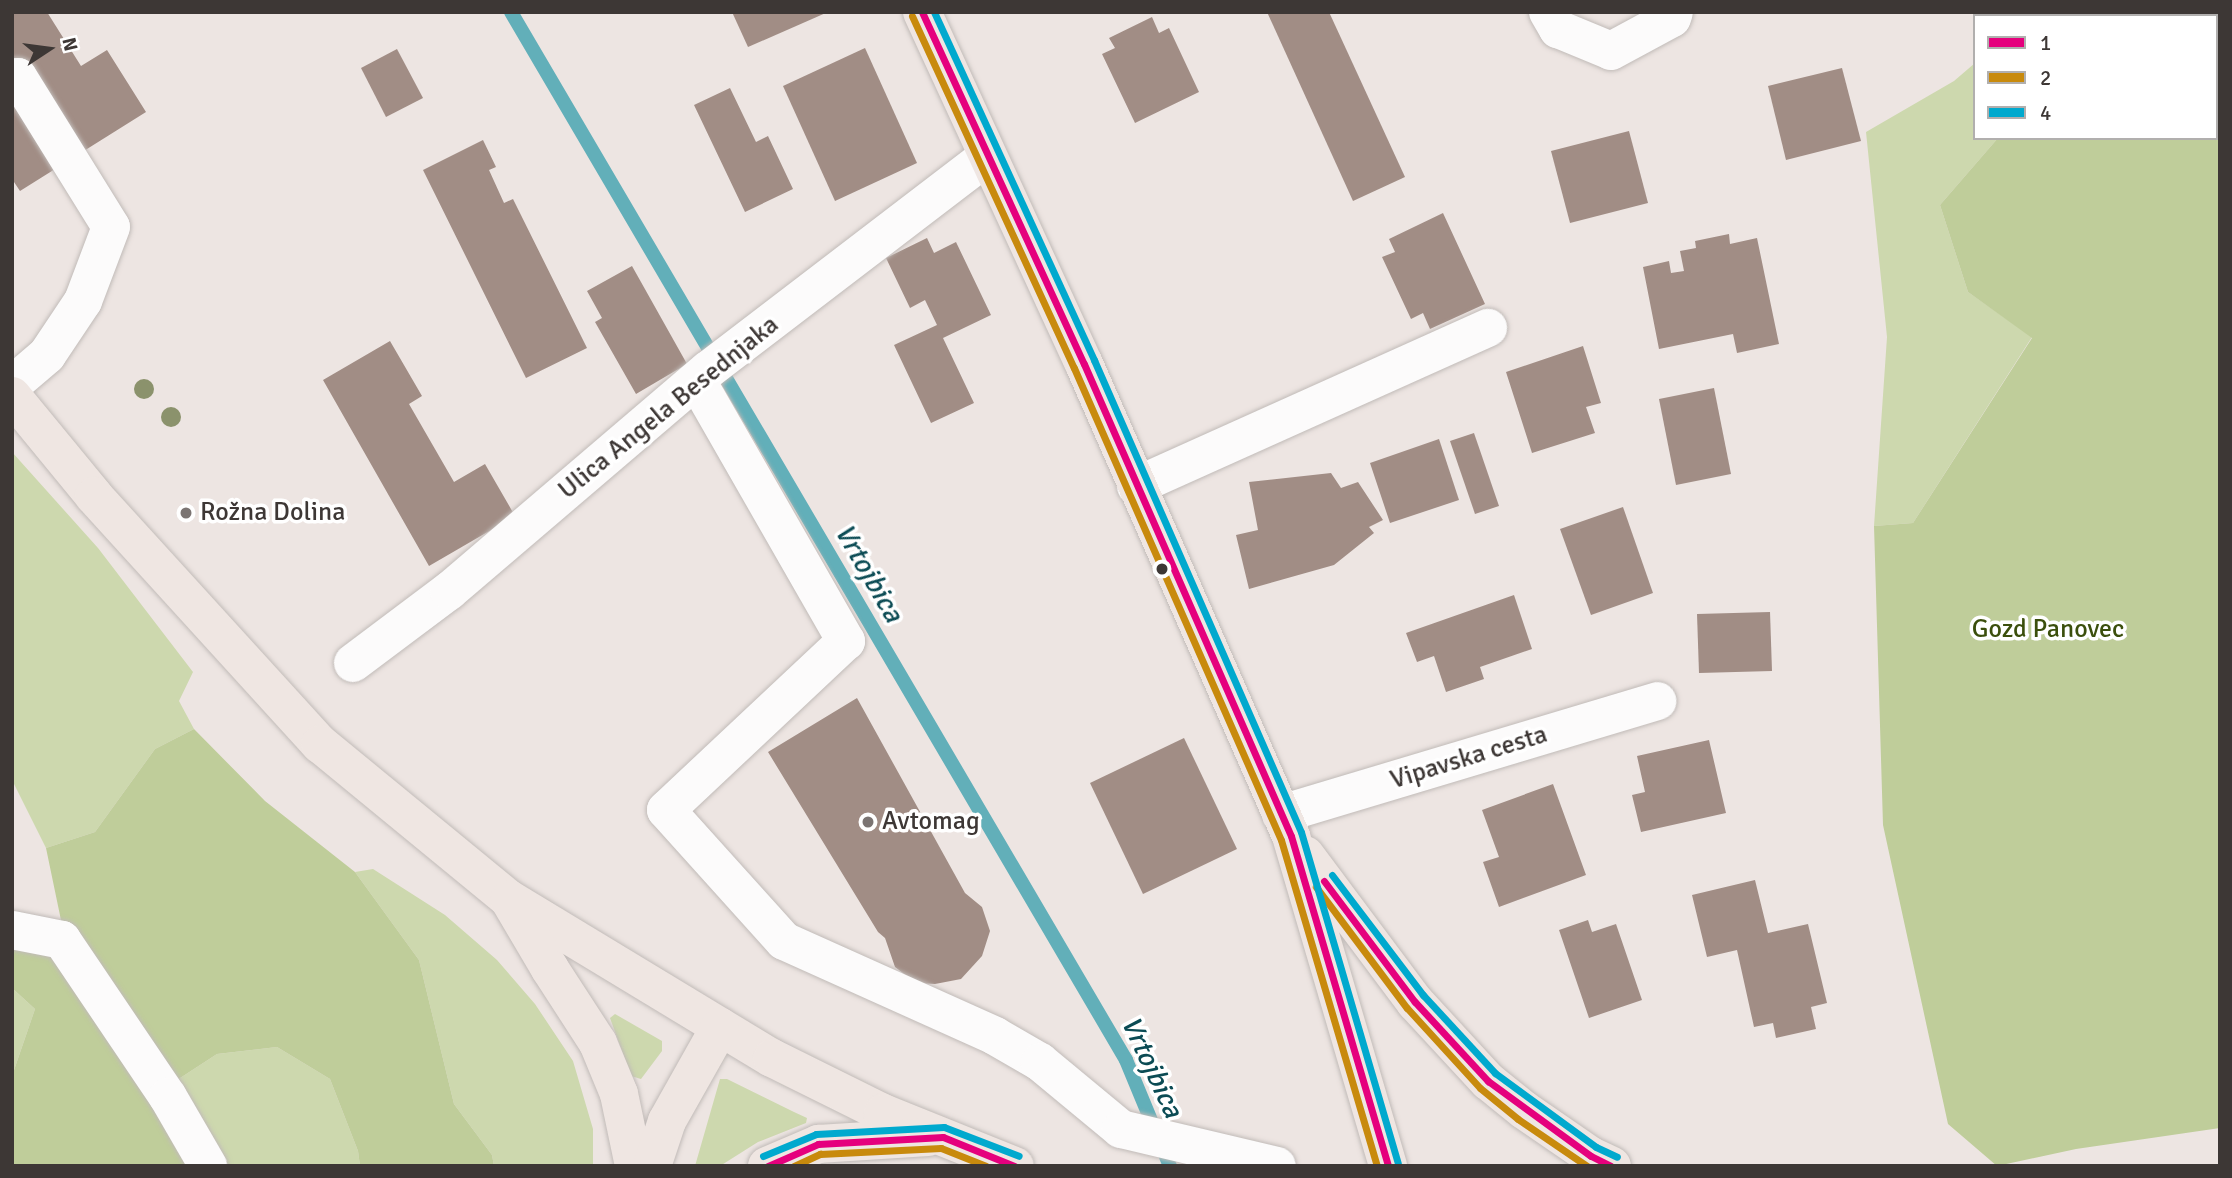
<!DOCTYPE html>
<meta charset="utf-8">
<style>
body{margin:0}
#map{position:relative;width:2232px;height:1178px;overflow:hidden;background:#ede5e2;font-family:Signika,sans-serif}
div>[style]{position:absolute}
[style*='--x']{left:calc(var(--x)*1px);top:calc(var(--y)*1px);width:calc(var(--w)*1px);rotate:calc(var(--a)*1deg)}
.green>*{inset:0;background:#cdd8ae}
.forest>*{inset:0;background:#bfcd9a}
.stream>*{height:14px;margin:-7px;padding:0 7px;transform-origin:7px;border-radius:7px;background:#62afb9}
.building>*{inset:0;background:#a18d85}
.roads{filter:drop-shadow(0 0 2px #c1bbb8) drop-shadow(0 0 2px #c1bbb8)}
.minor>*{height:38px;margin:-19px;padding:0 19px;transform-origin:19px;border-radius:19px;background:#fcfbfb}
.major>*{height:38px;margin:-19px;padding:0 19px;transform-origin:19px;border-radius:19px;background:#efe6e2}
.bus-1>*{height:7px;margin:-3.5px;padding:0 3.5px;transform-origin:3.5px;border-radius:3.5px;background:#e5007d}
.bus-2>*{height:7px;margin:-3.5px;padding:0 3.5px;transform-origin:3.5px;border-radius:3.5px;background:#c88a0d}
.bus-3>*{height:7px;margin:-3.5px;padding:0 3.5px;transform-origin:3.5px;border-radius:3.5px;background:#00a9ce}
.trees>*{width:20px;height:20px;margin:-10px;border-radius:50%;background:#8b926c}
.dots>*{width:19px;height:19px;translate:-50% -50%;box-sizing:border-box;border:4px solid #fff;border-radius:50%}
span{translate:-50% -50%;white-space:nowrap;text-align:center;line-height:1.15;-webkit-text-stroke:7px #fff;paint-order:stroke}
.street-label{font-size:26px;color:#3d3735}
.poi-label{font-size:26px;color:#3d3735}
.left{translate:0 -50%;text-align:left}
.park-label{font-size:26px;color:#3b4f0c}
.water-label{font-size:28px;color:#0b4b54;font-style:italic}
.frame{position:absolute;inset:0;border:14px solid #3d3735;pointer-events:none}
.legend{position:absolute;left:1973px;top:14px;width:245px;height:126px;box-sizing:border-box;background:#fff;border:2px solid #b1afae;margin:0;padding:9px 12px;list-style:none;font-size:21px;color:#3d3735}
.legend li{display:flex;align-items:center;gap:14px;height:35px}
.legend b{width:35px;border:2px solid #b1afae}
.north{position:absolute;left:14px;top:14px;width:70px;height:70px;-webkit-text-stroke:5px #fff;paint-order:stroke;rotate:77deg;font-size:19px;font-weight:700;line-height:28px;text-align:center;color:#3d3735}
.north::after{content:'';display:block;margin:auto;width:24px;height:32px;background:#3d3735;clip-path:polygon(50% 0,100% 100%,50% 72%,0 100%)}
</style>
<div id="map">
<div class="green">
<i style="clip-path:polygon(1975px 63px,1975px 138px,1998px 138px,1940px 205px,1968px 292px,2032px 337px,1913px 523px,1874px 526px,1887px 337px,1866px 132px,1954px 81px)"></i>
<i style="clip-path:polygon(12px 452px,98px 548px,193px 672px,179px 701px,194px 729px,155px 749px,95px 832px,46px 848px,12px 780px)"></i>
<i style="clip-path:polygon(373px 869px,445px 915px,497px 960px,535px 1004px,573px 1061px,593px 1129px,593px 1166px,494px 1166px,492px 1155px,454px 1104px,419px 960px,355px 872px)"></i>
<i style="clip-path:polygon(12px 988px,35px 1009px,12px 1076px)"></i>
<i style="clip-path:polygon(615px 1014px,662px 1041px,662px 1051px,641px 1079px,631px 1076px,610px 1018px)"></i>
<i style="clip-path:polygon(277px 1047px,330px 1079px,358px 1151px,360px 1166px,228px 1166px,174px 1082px,217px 1054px)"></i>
<i style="clip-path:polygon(720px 1079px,727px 1079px,794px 1112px,807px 1118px,806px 1123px,758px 1142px,720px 1166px,695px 1166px)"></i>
</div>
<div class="forest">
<i style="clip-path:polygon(2034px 12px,2220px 12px,2220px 1128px,2076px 1149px,1997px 1166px,1948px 1124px,1883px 825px,1874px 526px,1913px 523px,2032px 338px,1968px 292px,1940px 205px,1998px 138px,2216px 138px,2216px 16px,2030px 16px)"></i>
<i style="clip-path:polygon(194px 729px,265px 801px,355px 872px,419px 960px,454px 1104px,492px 1155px,494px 1166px,360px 1166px,358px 1151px,330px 1079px,277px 1047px,217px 1054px,174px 1082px,62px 925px,46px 848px,95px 832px,155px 749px)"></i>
<i style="clip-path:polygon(12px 943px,54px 956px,195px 1166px,12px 1166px,12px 1076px,35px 1009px,12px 988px)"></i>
</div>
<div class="stream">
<i style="--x:511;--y:12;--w:1215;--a:59.59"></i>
<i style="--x:1126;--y:1060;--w:115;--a:67.5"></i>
</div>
<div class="building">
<i style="clip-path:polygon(12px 12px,47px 12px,81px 66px,107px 50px,146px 112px,20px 191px,12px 179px)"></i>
<i style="clip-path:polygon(732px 12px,828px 12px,748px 47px)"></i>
<i style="clip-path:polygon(1267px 12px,1329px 12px,1405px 177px,1353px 201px)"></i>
<i style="clip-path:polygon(1152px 17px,1159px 33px,1169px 28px,1199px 92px,1135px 123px,1102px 54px,1115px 48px,1109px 38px)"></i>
<i style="clip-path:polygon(865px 48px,917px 163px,835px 201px,783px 86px)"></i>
<i style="clip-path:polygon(397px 49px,423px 98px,386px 117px,361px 68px)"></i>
<i style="clip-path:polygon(1842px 68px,1861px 141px,1786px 160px,1768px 86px)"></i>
<i style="clip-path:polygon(730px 88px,756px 142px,768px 136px,793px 189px,745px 212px,694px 105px)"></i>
<i style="clip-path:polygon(1629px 131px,1648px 203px,1570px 223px,1551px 151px)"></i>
<i style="clip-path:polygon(483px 140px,496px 167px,489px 170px,504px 203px,513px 199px,587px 348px,526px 378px,423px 170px)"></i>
<i style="clip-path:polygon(1443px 213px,1485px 304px,1430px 329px,1423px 313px,1411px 319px,1382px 257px,1395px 252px,1389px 239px)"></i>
<i style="clip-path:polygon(1729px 234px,1730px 244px,1757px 238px,1779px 344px,1737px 353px,1733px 334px,1659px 349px,1643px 267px,1669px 261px,1671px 273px,1684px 271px,1680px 251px,1696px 248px,1695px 241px)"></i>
<i style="clip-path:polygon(927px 238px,934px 253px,956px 242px,991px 315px,943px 338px,974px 403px,931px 423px,894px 345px,937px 325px,925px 300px,910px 308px,886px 258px)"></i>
<i style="clip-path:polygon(632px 266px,687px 364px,636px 394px,595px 322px,602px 318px,587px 291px)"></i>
<i style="clip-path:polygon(390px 341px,422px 396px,409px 404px,454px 482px,485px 464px,515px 516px,429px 566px,323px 380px)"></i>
<i style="clip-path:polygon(1583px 346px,1601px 403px,1586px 407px,1595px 433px,1532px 453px,1506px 372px)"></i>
<i style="clip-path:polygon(1714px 388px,1731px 474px,1676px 485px,1659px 399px)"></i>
<i style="clip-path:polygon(1474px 433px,1499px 506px,1475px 514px,1450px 441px)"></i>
<i style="clip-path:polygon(1439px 439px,1459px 500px,1390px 523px,1370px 463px)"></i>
<i style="clip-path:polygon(1331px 473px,1341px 488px,1358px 482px,1383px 520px,1369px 527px,1374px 533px,1334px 565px,1249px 589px,1236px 535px,1258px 530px,1249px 482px)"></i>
<i style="clip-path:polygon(1623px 507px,1653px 593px,1591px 615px,1560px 529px)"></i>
<i style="clip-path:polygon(1514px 595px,1532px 649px,1480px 667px,1484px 679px,1446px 692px,1434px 656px,1417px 662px,1406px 633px)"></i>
<i style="clip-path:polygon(1770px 612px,1772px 671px,1699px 673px,1697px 614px)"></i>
<i style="clip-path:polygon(857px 698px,965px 893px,982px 907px,990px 931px,982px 956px,961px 979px,935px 984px,916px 983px,895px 967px,885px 938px,878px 932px,768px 752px)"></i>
<i style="clip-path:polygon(1184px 738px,1237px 849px,1143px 894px,1090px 783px)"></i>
<i style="clip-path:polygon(1709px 740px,1726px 813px,1641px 832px,1632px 795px,1645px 792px,1637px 756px)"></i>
<i style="clip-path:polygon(1553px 784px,1586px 875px,1499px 907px,1483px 862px,1499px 857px,1482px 810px)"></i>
<i style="clip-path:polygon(1755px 880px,1768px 933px,1808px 924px,1827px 1003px,1811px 1007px,1816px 1029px,1776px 1038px,1773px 1023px,1754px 1027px,1737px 950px,1707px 957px,1692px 895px)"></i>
<i style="clip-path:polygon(1588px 920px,1592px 932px,1616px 924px,1642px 1000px,1589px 1018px,1559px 930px)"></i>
</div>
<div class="roads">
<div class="minor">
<i style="--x:1548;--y:12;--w:20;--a:60"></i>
<i style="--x:1558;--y:29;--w:57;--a:22.5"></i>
<i style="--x:1611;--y:51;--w:69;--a:-28.4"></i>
<i style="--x:1672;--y:18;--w:6;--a:-72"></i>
<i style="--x:12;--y:78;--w:6;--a:-9"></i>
<i style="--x:18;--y:77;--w:176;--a:58.2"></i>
<i style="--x:111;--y:227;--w:79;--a:110.7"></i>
<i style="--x:83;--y:301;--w:65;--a:123.7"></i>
<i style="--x:47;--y:355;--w:46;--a:139.4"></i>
<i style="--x:697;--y:381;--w:300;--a:60.2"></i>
<i style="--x:846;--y:641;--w:247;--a:136.8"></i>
<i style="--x:666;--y:810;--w:176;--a:48"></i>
<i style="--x:784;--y:941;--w:231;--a:24.2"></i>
<i style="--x:995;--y:1036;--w:52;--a:30"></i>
<i style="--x:1040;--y:1062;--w:105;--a:39.6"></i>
<i style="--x:1121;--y:1129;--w:160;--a:13.3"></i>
<i style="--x:1136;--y:486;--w:386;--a:-24.2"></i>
<i style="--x:353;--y:663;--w:120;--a:-36.9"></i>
<i style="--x:449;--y:591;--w:340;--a:-40.5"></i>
<i style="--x:708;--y:370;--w:352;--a:-37.4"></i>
<i style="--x:1281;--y:814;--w:393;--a:-16.7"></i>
<i style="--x:12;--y:930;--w:51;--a:11.3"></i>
<i style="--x:62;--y:940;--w:189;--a:56"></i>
<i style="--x:168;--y:1097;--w:80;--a:59.9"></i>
</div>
<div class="major">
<i style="--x:922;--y:12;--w:387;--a:65.3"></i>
<i style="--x:1084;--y:364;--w:515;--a:66.32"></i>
<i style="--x:1291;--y:836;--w:344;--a:73.6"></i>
<i style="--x:12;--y:396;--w:129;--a:50.6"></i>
<i style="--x:94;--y:496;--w:336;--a:47.7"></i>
<i style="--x:320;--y:744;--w:244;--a:39.4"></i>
<i style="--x:509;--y:899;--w:307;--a:31.2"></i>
<i style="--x:772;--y:1058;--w:124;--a:26.4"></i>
<i style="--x:883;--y:1113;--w:142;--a:21.9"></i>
<i style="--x:1305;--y:855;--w:184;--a:53.2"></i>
<i style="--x:1415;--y:1002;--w:108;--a:47.3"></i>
<i style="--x:1488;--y:1081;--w:46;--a:38.9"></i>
<i style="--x:1524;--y:1110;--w:81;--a:34.5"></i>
<i style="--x:1591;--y:1156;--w:23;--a:25"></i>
<i style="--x:510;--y:901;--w:79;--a:59.5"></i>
<i style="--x:550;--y:969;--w:88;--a:57"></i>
<i style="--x:598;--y:1043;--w:55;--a:67.6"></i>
<i style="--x:619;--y:1094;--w:74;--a:78.2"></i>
<i style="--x:652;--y:1166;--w:47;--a:-71.6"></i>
<i style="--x:667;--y:1121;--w:108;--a:-60.6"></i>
<i style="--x:767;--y:1166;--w:56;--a:-23.3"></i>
<i style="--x:818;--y:1144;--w:110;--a:-3.6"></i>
</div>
</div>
<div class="bus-1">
<i style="--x:922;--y:12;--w:387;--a:65.3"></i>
<i style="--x:1084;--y:364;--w:515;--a:66.32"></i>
<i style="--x:1291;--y:836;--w:344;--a:73.6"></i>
<i style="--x:1324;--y:881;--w:151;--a:53.1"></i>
<i style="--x:1415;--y:1002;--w:108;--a:47.3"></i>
<i style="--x:1488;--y:1081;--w:127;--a:36.1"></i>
<i style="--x:1591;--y:1156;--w:22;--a:27"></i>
<i style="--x:768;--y:1166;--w:55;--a:-23.7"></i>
<i style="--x:818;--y:1144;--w:125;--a:-3.2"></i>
<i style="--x:943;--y:1137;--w:77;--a:22.2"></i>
</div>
<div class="bus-2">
<i style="--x:912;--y:16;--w:387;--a:65.3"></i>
<i style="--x:1074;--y:368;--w:515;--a:66.32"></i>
<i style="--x:1281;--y:840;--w:340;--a:73.6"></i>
<i style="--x:1316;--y:887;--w:151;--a:53.1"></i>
<i style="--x:1407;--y:1008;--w:108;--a:47.6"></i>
<i style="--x:1480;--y:1088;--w:49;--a:39.2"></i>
<i style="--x:1518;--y:1119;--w:83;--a:34.3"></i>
<i style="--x:794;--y:1166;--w:29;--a:-25"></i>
<i style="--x:820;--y:1154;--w:121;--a:-2.8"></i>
<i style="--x:941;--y:1148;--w:48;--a:21.8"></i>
</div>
<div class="bus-3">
<i style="--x:934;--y:12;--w:383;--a:65.3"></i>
<i style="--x:1094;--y:360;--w:515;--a:66.32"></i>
<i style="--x:1301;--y:832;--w:345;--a:73.7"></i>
<i style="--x:1332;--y:875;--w:151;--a:52.8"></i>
<i style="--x:1423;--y:995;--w:106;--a:47.3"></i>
<i style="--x:1495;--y:1073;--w:125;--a:36.2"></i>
<i style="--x:1596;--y:1147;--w:23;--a:25"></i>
<i style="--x:763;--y:1156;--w:57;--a:-22.5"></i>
<i style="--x:816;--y:1134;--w:128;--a:-3.1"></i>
<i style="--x:944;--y:1127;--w:80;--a:21.1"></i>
</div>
<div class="trees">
<i style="left:144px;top:389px"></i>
<i style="left:171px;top:417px"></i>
</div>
<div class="dots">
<i style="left:186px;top:513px;background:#7b7472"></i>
<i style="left:1162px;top:569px;background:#3d3735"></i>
<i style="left:868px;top:822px;background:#7b7472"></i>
</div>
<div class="street-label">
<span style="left:669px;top:408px;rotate:-39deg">Ulica Angela Besednjaka</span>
<span style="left:1469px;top:758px;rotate:-17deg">Vipavska cesta</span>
</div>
<div class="poi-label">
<span class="left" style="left:200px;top:513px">Rožna Dolina</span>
<span class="left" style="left:882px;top:822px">Avtomag</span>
</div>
<div class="park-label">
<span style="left:2048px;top:630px">Gozd Panovec</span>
</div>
<div class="water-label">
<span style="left:869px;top:573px;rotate:60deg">Vrtojbica</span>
<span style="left:1152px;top:1067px;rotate:65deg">Vrtojbica</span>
</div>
<div class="frame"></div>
<ul class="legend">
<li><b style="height:9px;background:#e5007d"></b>1</li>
<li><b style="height:9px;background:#c88a0d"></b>2</li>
<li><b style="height:9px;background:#00a9ce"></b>4</li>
</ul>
<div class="north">N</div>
</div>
